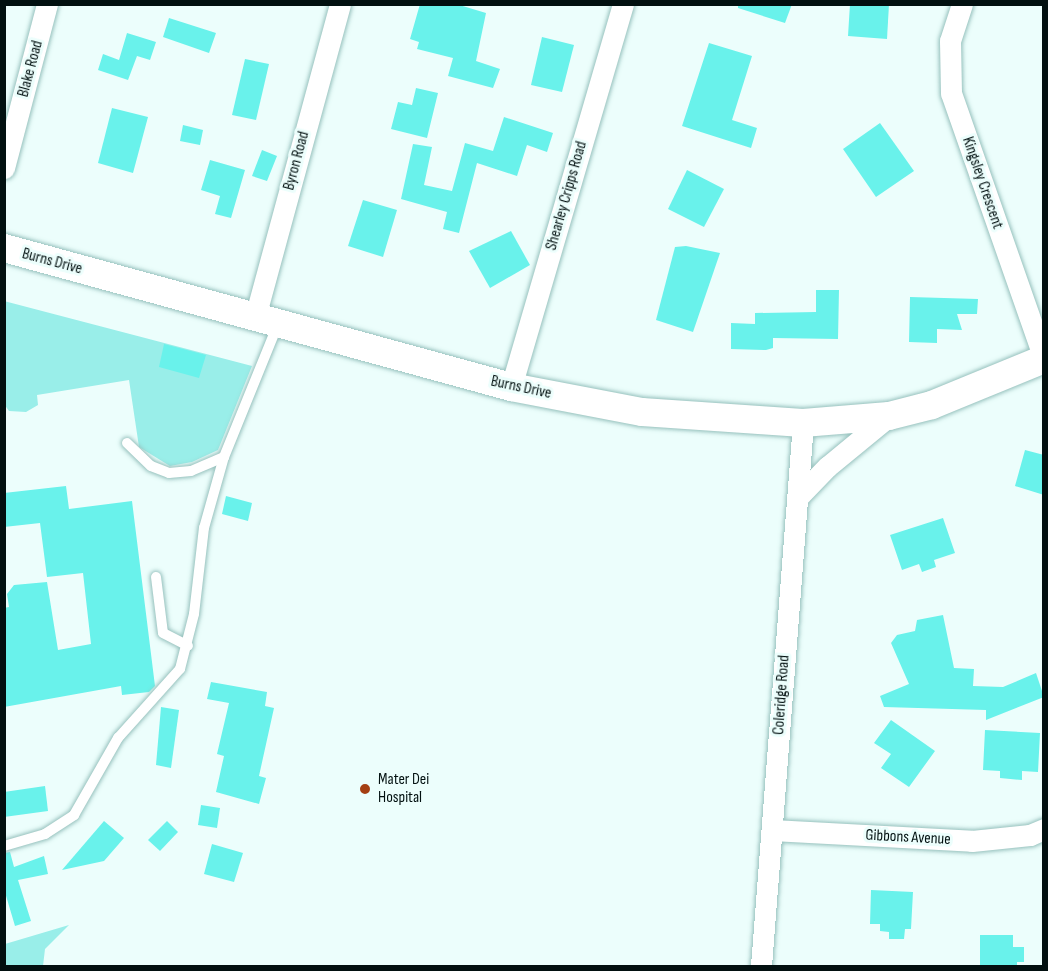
<!DOCTYPE html>
<style>
body{margin:0}
#map{position:relative;width:1048px;height:971px;overflow:hidden;background:#ecfefc;font-family:"Sofia Sans Condensed",sans-serif}
div>[style]{position:absolute}
[style*='--x']{left:calc(var(--x)*1px);top:calc(var(--y)*1px);width:calc(var(--w)*1px);rotate:calc(var(--a)*1deg)}
.green>*{inset:0;background:#99eee9}
.building>*{inset:0;background:#69f2eb}
.roads{filter:drop-shadow(0 0 2px #96c1bd) drop-shadow(0 0 2px #96c1bd)}
.service>*{height:10px;margin:-5px;padding:0 5px;transform-origin:5px;border-radius:5px;background:#fff}
.minor>*{height:21px;margin:-10.5px;padding:0 10.5px;transform-origin:10.5px;border-radius:10.5px;background:#fff}
.secondary>*{height:28px;margin:-14px;padding:0 14px;transform-origin:14px;border-radius:14px;background:#fff}
.dots>*{width:16px;height:16px;translate:-50% -50%;box-sizing:border-box;border:3px solid #ecfefc;border-radius:50%}
span{translate:-50% -50%;white-space:nowrap;text-align:center;line-height:1.15;-webkit-text-stroke:6px #ecfefc;paint-order:stroke}
.street-label{font-size:16px;color:#021010}
.poi-label{font-size:16px;color:#021010}
.left{translate:0 -50%;text-align:left}
.frame{position:absolute;inset:0;border:6px solid #021010;pointer-events:none}
</style>
<div id="map">
<div class="green">
<i style="clip-path:polygon(4px 301px,252px 366px,218px 450px,192px 462px,170px 466px,139px 447px,129px 380px,37px 395px,38px 405px,26px 412px,9px 411px,4px 404px)"></i>
<i style="clip-path:polygon(69px 925px,45px 949px,43px 966px,5px 965px,5px 944px)"></i>
</div>
<div class="building">
<i style="clip-path:polygon(420px 4px,456px 4px,486px 13px,476px 61px,500px 69px,493px 88px,448px 76px,453px 58px,417px 49px,419px 42px,410px 39px)"></i>
<i style="clip-path:polygon(738px 4px,792px 4px,785px 23px,738px 8px)"></i>
<i style="clip-path:polygon(850px 4px,889px 4px,887px 39px,848px 36px)"></i>
<i style="clip-path:polygon(169px 18px,216px 33px,209px 53px,163px 37px)"></i>
<i style="clip-path:polygon(127px 33px,156px 42px,150px 60px,137px 56px,128px 80px,98px 70px,103px 54px,119px 60px)"></i>
<i style="clip-path:polygon(542px 37px,574px 45px,562px 92px,531px 85px)"></i>
<i style="clip-path:polygon(709px 43px,752px 56px,732px 120px,757px 128px,751px 148px,682px 126px)"></i>
<i style="clip-path:polygon(245px 59px,269px 64px,256px 120px,232px 115px)"></i>
<i style="clip-path:polygon(416px 88px,438px 93px,427px 138px,391px 129px,398px 102px,412px 105px)"></i>
<i style="clip-path:polygon(112px 108px,148px 117px,133px 173px,98px 163px)"></i>
<i style="clip-path:polygon(504px 117px,553px 133px,547px 152px,527px 145px,517px 176px,477px 163px,459px 233px,443px 229px,447px 212px,401px 199px,413px 144px,432px 147px,424px 185px,452px 191px,465px 143px,493px 151px)"></i>
<i style="clip-path:polygon(880px 123px,914px 171px,876px 197px,843px 149px)"></i>
<i style="clip-path:polygon(183px 125px,203px 130px,200px 145px,180px 141px)"></i>
<i style="clip-path:polygon(262px 150px,277px 156px,267px 181px,252px 176px)"></i>
<i style="clip-path:polygon(210px 160px,245px 170px,231px 218px,215px 214px,220px 196px,201px 190px)"></i>
<i style="clip-path:polygon(687px 170px,724px 189px,704px 227px,668px 209px)"></i>
<i style="clip-path:polygon(363px 200px,397px 210px,383px 257px,348px 246px)"></i>
<i style="clip-path:polygon(511px 231px,530px 265px,490px 288px,469px 251px)"></i>
<i style="clip-path:polygon(686px 246px,720px 253px,693px 332px,656px 320px,675px 247px)"></i>
<i style="clip-path:polygon(816px 290px,839px 290px,838px 339px,773px 338px,773px 348px,766px 350px,731px 349px,731px 323px,755px 324px,755px 313px,816px 312px)"></i>
<i style="clip-path:polygon(910px 297px,978px 299px,977px 314px,957px 314px,962px 330px,937px 329px,937px 343px,909px 342px)"></i>
<i style="clip-path:polygon(164px 344px,206px 355px,199px 378px,159px 367px)"></i>
<i style="clip-path:polygon(1025px 450px,1044px 455px,1044px 495px,1015px 486px)"></i>
<i style="clip-path:polygon(66px 486px,69px 509px,132px 501px,155px 686px,149px 692px,122px 695px,121px 686px,4px 707px,4px 608px,9px 607px,7px 594px,14px 585px,47px 582px,58px 650px,91px 644px,83px 573px,47px 577px,40px 523px,4px 527px,4px 493px)"></i>
<i style="clip-path:polygon(226px 496px,252px 503px,248px 521px,222px 514px)"></i>
<i style="clip-path:polygon(943px 518px,955px 553px,934px 560px,936px 567px,922px 572px,919px 564px,902px 570px,890px 535px)"></i>
<i style="clip-path:polygon(943px 615px,954px 668px,974px 669px,973px 686px,1003px 687px,1036px 673px,1044px 697px,986px 720px,986px 710px,884px 707px,880px 696px,909px 684px,891px 643px,897px 635px,915px 631px,917px 620px)"></i>
<i style="clip-path:polygon(211px 682px,267px 692px,265px 706px,274px 708px,259px 776px,266px 778px,259px 804px,216px 792px,224px 756px,217px 754px,229px 703px,207px 699px)"></i>
<i style="clip-path:polygon(161px 707px,179px 710px,171px 768px,156px 765px)"></i>
<i style="clip-path:polygon(891px 720px,935px 751px,909px 787px,881px 768px,891px 754px,874px 743px)"></i>
<i style="clip-path:polygon(985px 730px,1040px 733px,1038px 772px,1022px 771px,1022px 780px,1000px 778px,1000px 771px,983px 770px)"></i>
<i style="clip-path:polygon(45px 786px,48px 811px,4px 817px,4px 792px)"></i>
<i style="clip-path:polygon(201px 805px,220px 808px,217px 828px,198px 825px)"></i>
<i style="clip-path:polygon(104px 821px,124px 838px,104px 861px,62px 870px)"></i>
<i style="clip-path:polygon(167px 821px,178px 832px,160px 851px,148px 840px)"></i>
<i style="clip-path:polygon(212px 844px,243px 853px,234px 882px,204px 874px)"></i>
<i style="clip-path:polygon(10px 852px,14px 867px,44px 856px,48px 874px,18px 880px,31px 921px,15px 926px,4px 889px,4px 853px)"></i>
<i style="clip-path:polygon(871px 890px,913px 892px,911px 929px,905px 929px,904px 939px,889px 939px,889px 932px,880px 931px,880px 924px,870px 924px)"></i>
<i style="clip-path:polygon(980px 935px,1013px 935px,1013px 947px,1024px 947px,1024px 962px,1017px 962px,1017px 966px,980px 966px)"></i>
</div>
<div class="roads">
<div class="service">
<i style="--x:127;--y:443;--w:33;--a:44"></i>
<i style="--x:151;--y:466;--w:19;--a:21"></i>
<i style="--x:169;--y:473;--w:22;--a:-5"></i>
<i style="--x:191;--y:471;--w:36;--a:-23"></i>
<i style="--x:156;--y:577;--w:56;--a:82.9"></i>
<i style="--x:163;--y:633;--w:28;--a:27"></i>
<i style="--x:4;--y:846;--w:43;--a:-16.3"></i>
<i style="--x:45;--y:834;--w:35;--a:-33"></i>
<i style="--x:74;--y:815;--w:89;--a:-60.3"></i>
<i style="--x:118;--y:738;--w:93;--a:-48.1"></i>
<i style="--x:180;--y:669;--w:57;--a:-75.7"></i>
<i style="--x:194;--y:614;--w:87;--a:-83.4"></i>
<i style="--x:204;--y:528;--w:74;--a:-74.3"></i>
<i style="--x:224;--y:457;--w:144;--a:-67.9"></i>
</div>
<div class="minor">
<i style="--x:962;--y:4;--w:39;--a:108"></i>
<i style="--x:950;--y:41;--w:52;--a:88.9"></i>
<i style="--x:951;--y:93;--w:281;--a:70.7"></i>
<i style="--x:4;--y:168;--w:170;--a:-75.3"></i>
<i style="--x:255;--y:317;--w:324;--a:-74.8"></i>
<i style="--x:511;--y:387;--w:399;--a:-73.7"></i>
<i style="--x:798;--y:497;--w:42;--a:-46"></i>
<i style="--x:827;--y:467;--w:80;--a:-39.4"></i>
<i style="--x:772;--y:830;--w:200;--a:3.1"></i>
<i style="--x:972;--y:841;--w:58;--a:-5.9"></i>
<i style="--x:1030;--y:835;--w:15;--a:-23"></i>
<i style="--x:761;--y:966;--w:545;--a:-85.58"></i>
</div>
<div class="secondary">
<i style="--x:4;--y:248;--w:526;--a:15.33"></i>
<i style="--x:511;--y:387;--w:133;--a:10.8"></i>
<i style="--x:642;--y:412;--w:161;--a:3.9"></i>
<i style="--x:803;--y:423;--w:86;--a:-4.7"></i>
<i style="--x:889;--y:416;--w:44;--a:-14.3"></i>
<i style="--x:932;--y:405;--w:121;--a:-22.3"></i>
</div>
</div>
<div class="dots">
<i style="left:365px;top:789px;background:#a43f13"></i>
</div>
<div class="street-label">
<span style="left:31px;top:69px;rotate:-75deg">Blake Road</span>
<span style="left:297px;top:161px;rotate:-75deg">Byron Road</span>
<span style="left:982px;top:183px;rotate:71deg">Kingsley Crescent</span>
<span style="left:567px;top:196px;rotate:-74deg">Shearley Cripps Road</span>
<span style="left:52px;top:262px;rotate:15deg">Burns Drive</span>
<span style="left:521px;top:388px;rotate:12deg">Burns Drive</span>
<span style="left:782px;top:695px;rotate:-86deg">Coleridge Road</span>
<span style="left:908px;top:838px;rotate:3deg">Gibbons Avenue</span>
</div>
<div class="poi-label">
<span class="left" style="left:378px;top:789px">Mater Dei<br>Hospital</span>
</div>
<div class="frame"></div>
</div>
